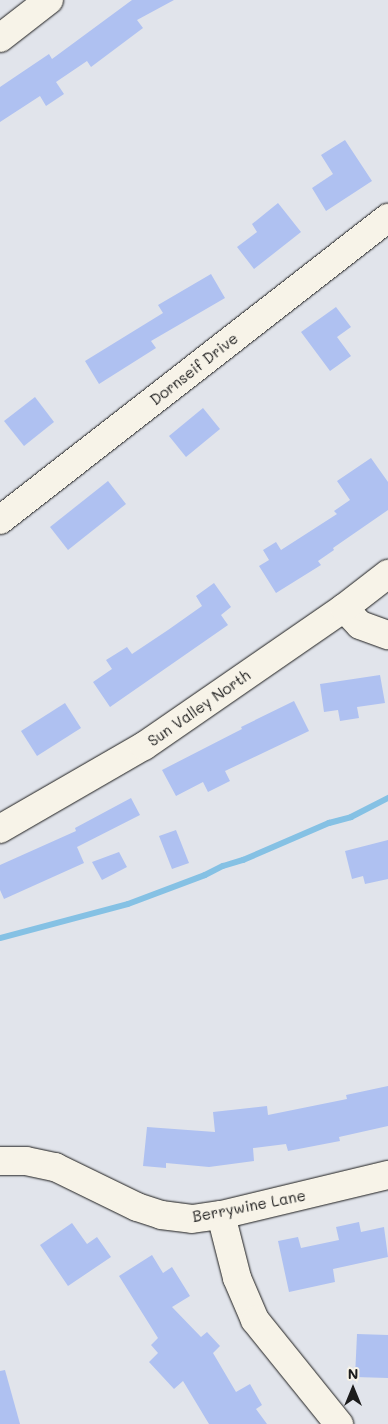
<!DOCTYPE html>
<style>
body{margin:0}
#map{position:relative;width:388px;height:1424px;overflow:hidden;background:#e1e4eb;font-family:Mali,sans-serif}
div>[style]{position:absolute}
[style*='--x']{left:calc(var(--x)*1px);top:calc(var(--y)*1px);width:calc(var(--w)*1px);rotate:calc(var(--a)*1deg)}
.stream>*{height:6px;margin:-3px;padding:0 3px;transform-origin:3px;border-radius:3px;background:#85c1e4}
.building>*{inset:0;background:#afc1f1}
.roads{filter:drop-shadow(0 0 1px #1c1c1c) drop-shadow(0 0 1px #1c1c1c)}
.minor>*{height:28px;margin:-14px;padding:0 14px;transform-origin:14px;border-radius:14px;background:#f7f3e8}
span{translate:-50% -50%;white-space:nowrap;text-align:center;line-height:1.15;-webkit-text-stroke:5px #f7f3e8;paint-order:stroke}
.street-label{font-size:15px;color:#1c1c1c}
.north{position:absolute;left:328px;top:1364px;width:50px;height:50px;-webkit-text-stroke:4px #f7f3e8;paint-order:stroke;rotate:0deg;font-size:14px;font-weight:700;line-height:20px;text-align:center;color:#1c1c1c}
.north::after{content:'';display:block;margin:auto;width:18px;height:22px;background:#1c1c1c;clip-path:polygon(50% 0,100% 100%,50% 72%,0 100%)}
</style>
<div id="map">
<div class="stream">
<i style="--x:0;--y:938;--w:132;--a:-14.9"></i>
<i style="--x:128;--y:904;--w:82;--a:-20.6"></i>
<i style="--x:205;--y:875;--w:20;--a:-27"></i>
<i style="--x:223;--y:866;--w:21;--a:-17"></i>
<i style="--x:243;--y:860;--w:94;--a:-23.3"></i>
<i style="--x:329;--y:823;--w:23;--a:-15"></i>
<i style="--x:351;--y:817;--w:42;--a:-27.2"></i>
</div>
<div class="building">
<i style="clip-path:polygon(132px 0,174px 0,137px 20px,143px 28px,91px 67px,87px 61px,56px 82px,64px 94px,46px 106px,40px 96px,0 122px,0 87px,49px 54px,52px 59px)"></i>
<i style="clip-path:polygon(345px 140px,372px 181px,326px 211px,312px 188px,333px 174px,321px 155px)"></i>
<i style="clip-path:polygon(278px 203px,301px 232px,254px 269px,237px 247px,257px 232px,252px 224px)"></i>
<i style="clip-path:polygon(211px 274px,225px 298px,151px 341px,156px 348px,99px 384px,85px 361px,163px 313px,158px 305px)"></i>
<i style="clip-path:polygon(336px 307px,351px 327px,337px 337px,351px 356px,330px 371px,301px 332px)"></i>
<i style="clip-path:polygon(35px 397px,54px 422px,24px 446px,4px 421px)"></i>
<i style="clip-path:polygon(203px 408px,220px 429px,186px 457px,169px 436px)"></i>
<i style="clip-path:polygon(371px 458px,388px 482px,388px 510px,333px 548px,334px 550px,318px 561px,321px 565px,276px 593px,259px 566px,269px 560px,263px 550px,276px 542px,281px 550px,337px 514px,334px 511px,350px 500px,337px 481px)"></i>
<i style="clip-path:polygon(108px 481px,126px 504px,68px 550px,50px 527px)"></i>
<i style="clip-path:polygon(214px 583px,231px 607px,221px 615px,228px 625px,110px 707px,93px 682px,112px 669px,106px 660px,127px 647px,132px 654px,168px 630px,202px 606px,196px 596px)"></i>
<i style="clip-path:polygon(380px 675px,385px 703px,357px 707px,359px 718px,340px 721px,338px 710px,324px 712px,320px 684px)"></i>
<i style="clip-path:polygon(294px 701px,309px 731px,225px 771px,230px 781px,208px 792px,203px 782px,176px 796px,162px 770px,242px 729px,241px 727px)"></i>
<i style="clip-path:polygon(65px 703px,81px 728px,37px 756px,21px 731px)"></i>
<i style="clip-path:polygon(131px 798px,140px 815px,77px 847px,84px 863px,4px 899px,0 890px,0 865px,76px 831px,75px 828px)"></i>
<i style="clip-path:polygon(176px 830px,189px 863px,172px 869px,159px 836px)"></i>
<i style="clip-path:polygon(388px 840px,388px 879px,365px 884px,363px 876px,352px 879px,345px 851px)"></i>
<i style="clip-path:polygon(119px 852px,127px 867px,102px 880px,92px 862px)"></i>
<i style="clip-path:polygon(388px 1086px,388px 1126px,339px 1137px,340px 1141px,288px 1151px,286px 1144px,253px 1148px,254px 1161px,209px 1167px,166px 1163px,166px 1168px,143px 1166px,147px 1127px,215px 1132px,213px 1112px,267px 1106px,268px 1115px,347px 1099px,346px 1095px)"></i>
<i style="clip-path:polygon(359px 1222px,361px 1232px,384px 1227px,388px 1257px,333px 1269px,335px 1282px,289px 1292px,278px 1241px,298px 1237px,301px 1248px,339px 1240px,336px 1227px)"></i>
<i style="clip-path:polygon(72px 1223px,87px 1244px,97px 1237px,111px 1257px,68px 1286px,40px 1245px)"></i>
<i style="clip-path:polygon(152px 1255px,163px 1273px,172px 1267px,190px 1296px,172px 1307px,201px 1337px,207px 1332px,220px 1346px,213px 1353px,236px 1392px,250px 1384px,262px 1405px,256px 1409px,267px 1424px,209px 1424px,183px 1381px,174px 1389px,149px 1362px,158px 1353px,151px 1345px,158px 1338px,119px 1276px)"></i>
<i style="clip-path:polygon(357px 1334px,388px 1335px,388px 1378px,355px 1377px)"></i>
<i style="clip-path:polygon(5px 1370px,20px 1424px,0 1424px,0 1371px)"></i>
</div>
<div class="roads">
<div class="minor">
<i style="--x:0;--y:38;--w:62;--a:-37.8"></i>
<i style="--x:0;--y:520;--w:492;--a:-37.9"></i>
<i style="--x:344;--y:608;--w:23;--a:47"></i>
<i style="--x:360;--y:625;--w:30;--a:20"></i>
<i style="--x:0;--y:829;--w:166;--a:-30"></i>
<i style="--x:144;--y:746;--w:243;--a:-34.6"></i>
<i style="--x:344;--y:608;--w:56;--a:-37.7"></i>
<i style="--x:0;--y:1161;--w:26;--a:0"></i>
<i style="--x:26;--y:1161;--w:30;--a:12"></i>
<i style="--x:55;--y:1167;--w:91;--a:26"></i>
<i style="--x:137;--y:1207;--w:25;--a:18"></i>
<i style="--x:161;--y:1215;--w:31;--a:7"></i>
<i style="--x:192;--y:1219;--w:29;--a:-8"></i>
<i style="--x:221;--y:1215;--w:172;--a:-13.5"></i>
<i style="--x:221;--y:1215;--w:65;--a:75.7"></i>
<i style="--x:237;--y:1278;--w:46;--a:66.8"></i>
<i style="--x:255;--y:1320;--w:134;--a:51.1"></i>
</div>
</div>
<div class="street-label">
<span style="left:194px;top:369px;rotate:-38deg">Dornseif Drive</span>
<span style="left:199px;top:708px;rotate:-35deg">Sun Valley North</span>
<span style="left:249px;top:1206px;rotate:-11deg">Berrywine Lane</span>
</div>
<div class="north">N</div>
</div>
